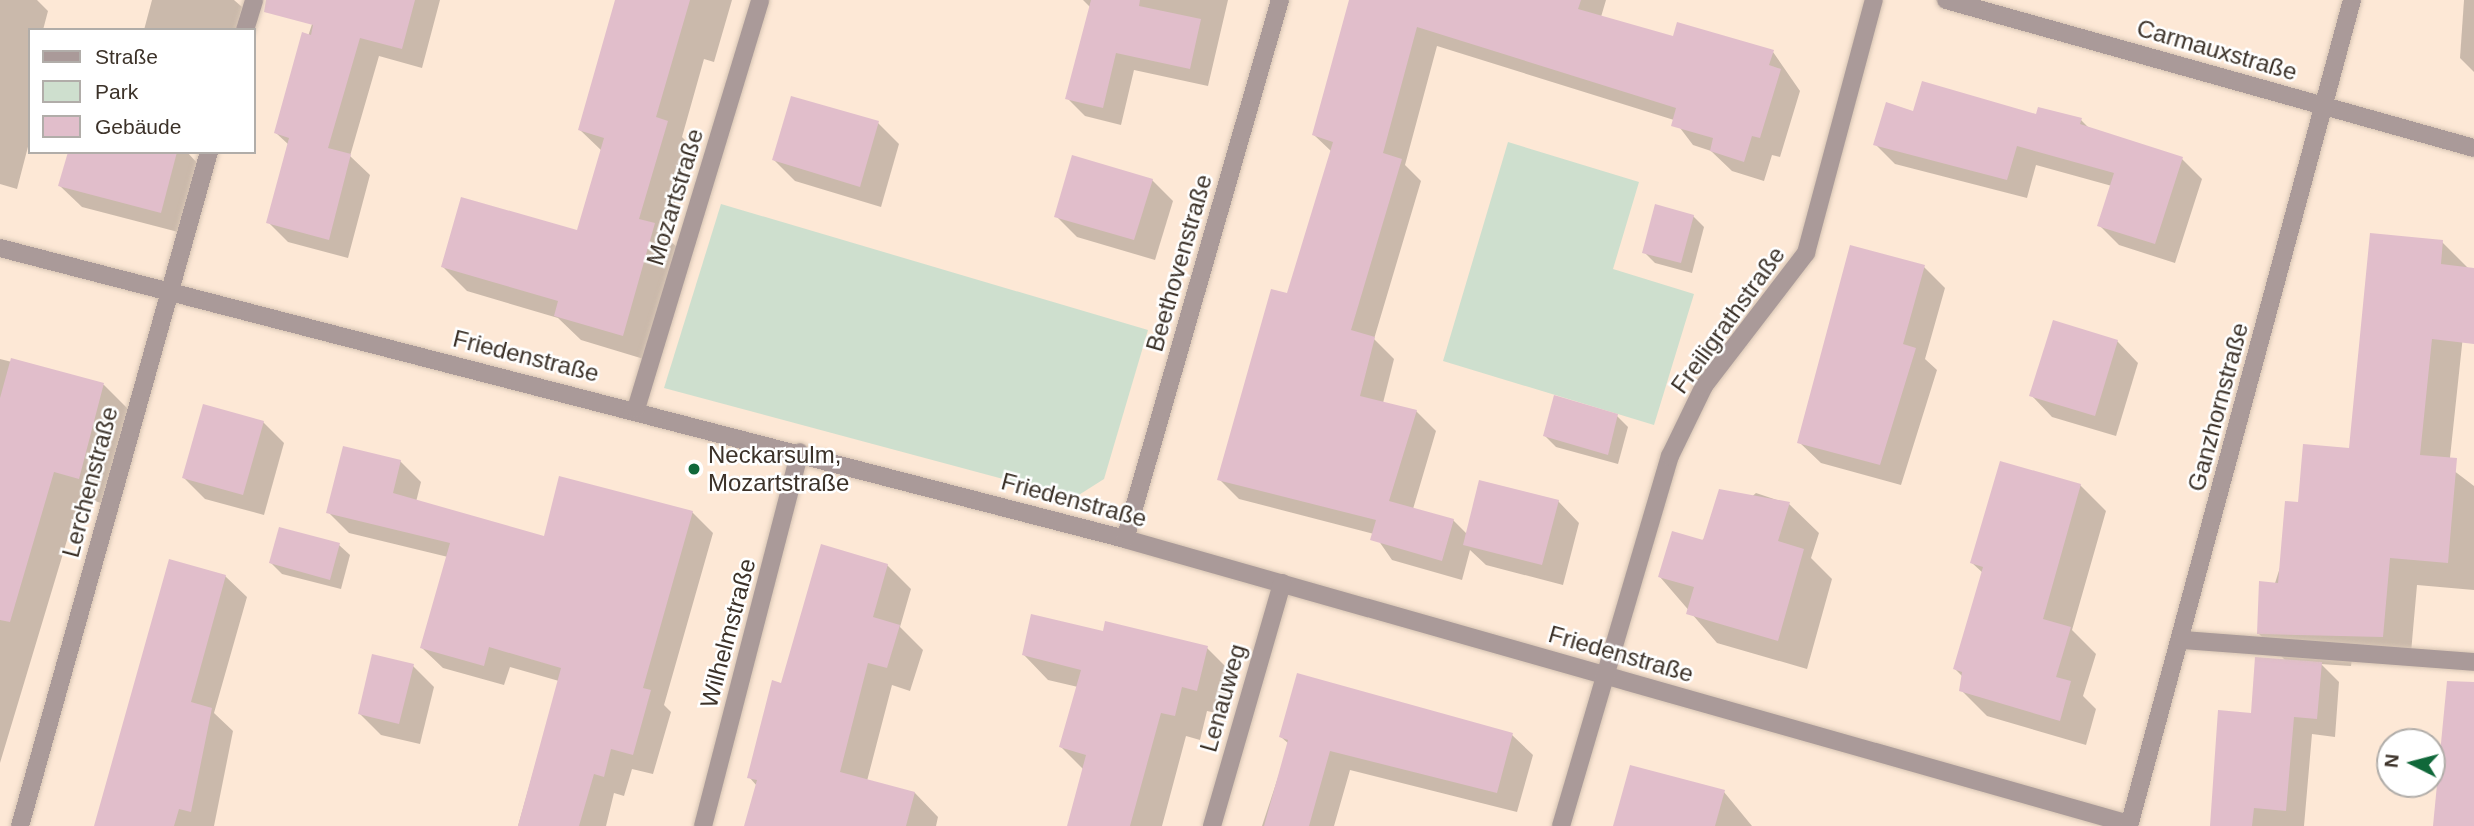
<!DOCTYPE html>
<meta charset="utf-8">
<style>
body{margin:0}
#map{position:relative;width:2474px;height:826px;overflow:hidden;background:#fde8d6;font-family:Helvetica,sans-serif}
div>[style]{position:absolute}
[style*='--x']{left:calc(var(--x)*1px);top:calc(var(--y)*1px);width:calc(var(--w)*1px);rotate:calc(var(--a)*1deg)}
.green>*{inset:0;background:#cedfce}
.shadow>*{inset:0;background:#0003}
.building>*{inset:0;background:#e1becb}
.roads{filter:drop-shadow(0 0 2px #d6c4b3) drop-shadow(0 0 2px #d6c4b3)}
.minor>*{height:18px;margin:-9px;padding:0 9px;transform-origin:9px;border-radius:9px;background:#aa9a99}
.dots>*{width:19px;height:19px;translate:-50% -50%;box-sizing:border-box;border:4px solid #fff;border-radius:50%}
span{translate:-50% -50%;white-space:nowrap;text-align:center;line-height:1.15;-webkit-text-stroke:5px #fff;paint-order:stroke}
.street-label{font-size:24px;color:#3c3229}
.poi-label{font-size:24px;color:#3c3229}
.left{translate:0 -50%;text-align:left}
.legend{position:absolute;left:28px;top:28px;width:228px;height:126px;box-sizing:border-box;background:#fff;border:2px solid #b1ada9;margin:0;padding:9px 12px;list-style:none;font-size:21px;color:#3c3229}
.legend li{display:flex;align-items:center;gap:14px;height:35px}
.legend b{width:35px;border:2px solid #b1ada9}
.north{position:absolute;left:2376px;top:728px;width:70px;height:70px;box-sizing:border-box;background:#fff;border:2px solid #b1ada9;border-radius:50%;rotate:276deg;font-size:19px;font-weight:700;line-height:28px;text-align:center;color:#3c3229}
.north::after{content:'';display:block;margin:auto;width:24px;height:32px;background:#10683a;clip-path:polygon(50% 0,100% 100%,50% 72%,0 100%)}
</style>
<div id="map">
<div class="green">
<i style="clip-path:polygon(1508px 142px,1639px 182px,1613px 269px,1694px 294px,1654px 425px,1443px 361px)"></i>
<i style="clip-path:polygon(721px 204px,1148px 330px,1104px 479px,1074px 498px,664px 388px)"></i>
</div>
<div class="shadow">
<i style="clip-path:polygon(0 0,37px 0,48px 11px,43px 30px,30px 30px,30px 139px,17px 189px,0 184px)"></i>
<i style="clip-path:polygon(152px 0,234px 0,242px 7px,236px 30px,144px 30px)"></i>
<i style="clip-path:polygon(320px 0,440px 0,422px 68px,379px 56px,350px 156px,370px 175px,348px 258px,288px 242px,268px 222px,289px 145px,276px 133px)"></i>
<i style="clip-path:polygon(621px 0,732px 0,714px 62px,704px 59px,682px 137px,692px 147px,665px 236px,679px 249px,647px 360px,581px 340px,558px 318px,467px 291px,443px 267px,578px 232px,602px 151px,580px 130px)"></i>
<i style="clip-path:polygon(1083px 0,1228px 0,1208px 86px,1134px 70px,1121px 125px,1085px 116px,1067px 98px,1091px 8px)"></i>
<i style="clip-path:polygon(1351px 0,1606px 0,1601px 17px,1674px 38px,1773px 52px,1800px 91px,1780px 157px,1772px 155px,1764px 181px,1732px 171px,1711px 151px,1693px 145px,1674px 120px,1437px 46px,1405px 165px,1421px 181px,1374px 339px,1394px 359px,1383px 403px,1416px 411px,1436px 431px,1413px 509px,1453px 520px,1467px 534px,1558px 501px,1579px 523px,1563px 585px,1486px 565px,1470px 550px,1462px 580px,1392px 560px,1374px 534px,1239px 499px,1219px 479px,1288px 295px,1332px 152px,1314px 135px)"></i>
<i style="clip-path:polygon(2464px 0,2474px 0,2474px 72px,2460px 58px)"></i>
<i style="clip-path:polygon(1914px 113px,2081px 120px,2090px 129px,2182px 159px,2202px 179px,2175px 263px,2119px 245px,2099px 225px,2112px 186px,2036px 165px,2027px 198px,1895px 164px,1875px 144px)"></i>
<i style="clip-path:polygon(878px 123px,899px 144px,881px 207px,795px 181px,774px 160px)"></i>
<i style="clip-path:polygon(70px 152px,187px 152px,199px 165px,182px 233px,82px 207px,60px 186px)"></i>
<i style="clip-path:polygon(1152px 180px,1173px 201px,1155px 260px,1077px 237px,1056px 216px)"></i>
<i style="clip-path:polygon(1693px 216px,1704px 227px,1692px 273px,1655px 263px,1644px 252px)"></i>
<i style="clip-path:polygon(2442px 242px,2470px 270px,2449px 467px,2474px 486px,2474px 590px,2417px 585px,2410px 664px,2352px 658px,2351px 666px,2321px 664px,2339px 682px,2335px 737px,2312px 734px,2304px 826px,2211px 826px,2253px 715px,2286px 661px,2259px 634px,2300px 504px,2350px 450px)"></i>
<i style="clip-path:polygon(1924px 267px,1945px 288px,1925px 359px,1937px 370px,1901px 485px,1821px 463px,1799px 442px)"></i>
<i style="clip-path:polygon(2117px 341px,2138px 363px,2116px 436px,2052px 417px,2031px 395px)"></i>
<i style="clip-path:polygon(0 359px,104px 385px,129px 410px,105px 504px,80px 497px,0 763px)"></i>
<i style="clip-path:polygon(1617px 416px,1628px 427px,1618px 464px,1556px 447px,1545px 436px)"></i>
<i style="clip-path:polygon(263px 422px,284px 443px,264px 515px,205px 499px,184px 478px)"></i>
<i style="clip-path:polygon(400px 461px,421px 482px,416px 502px,545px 538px,692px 512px,713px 533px,664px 705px,671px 712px,653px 774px,632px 769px,624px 796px,614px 793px,606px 826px,518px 826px,559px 681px,510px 667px,504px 685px,443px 668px,422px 648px,448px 557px,349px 533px,328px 512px)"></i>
<i style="clip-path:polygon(2080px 485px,2106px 511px,2072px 630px,2096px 654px,2083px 696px,2096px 709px,2086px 745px,1987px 716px,1961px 690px,1963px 677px,1955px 669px,1983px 573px,1972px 563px)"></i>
<i style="clip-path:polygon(1756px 493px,1789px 504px,1819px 533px,1811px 558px,1832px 579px,1807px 669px,1717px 643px,1660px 577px)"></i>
<i style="clip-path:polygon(339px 545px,350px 555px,341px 589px,282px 574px,271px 563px)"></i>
<i style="clip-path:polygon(887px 565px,911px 589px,900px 627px,923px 650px,910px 691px,892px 685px,867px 781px,915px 793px,938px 817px,936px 826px,746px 826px,757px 786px,749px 777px,782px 685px)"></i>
<i style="clip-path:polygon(225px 576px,247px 597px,214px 713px,233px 731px,214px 826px,96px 826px)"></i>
<i style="clip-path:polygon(1104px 633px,1207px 648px,1232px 673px,1221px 714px,1207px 711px,1200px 740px,1186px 736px,1162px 826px,1069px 826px,1084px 770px,1061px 747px,1078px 687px,1048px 680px,1024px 655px)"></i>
<i style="clip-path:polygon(413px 666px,434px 687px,420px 744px,381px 735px,360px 714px)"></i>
<i style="clip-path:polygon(1512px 735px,1533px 755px,1517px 812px,1350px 770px,1334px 826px,1262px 826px,1289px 744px,1281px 737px)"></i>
<i style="clip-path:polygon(1724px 792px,1752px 826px,1615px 826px)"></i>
</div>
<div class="building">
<i style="clip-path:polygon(266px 0,415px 0,402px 49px,360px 38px,328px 148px,351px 154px,329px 240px,266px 223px,289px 138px,274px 133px,302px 32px,311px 35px,313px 25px,264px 12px)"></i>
<i style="clip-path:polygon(615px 0,690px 0,656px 117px,668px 121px,639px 219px,655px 223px,623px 336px,554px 316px,558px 301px,441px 267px,461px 197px,577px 230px,604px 138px,578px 130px)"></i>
<i style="clip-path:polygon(1091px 0,1140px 0,1139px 6px,1201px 19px,1190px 69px,1116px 53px,1103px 108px,1065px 99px)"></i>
<i style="clip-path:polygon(1349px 0,1581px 0,1578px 9px,1673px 36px,1677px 22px,1774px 50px,1769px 65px,1781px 69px,1760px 138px,1752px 136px,1744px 162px,1710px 151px,1713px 138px,1671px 126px,1676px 108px,1417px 27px,1383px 153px,1402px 159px,1351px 330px,1375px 337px,1360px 396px,1417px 410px,1389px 501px,1454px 519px,1442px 561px,1370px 540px,1376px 520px,1217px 480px,1271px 289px,1287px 293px,1333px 142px,1312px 135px)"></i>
<i style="clip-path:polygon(1922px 81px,2036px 114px,2038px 107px,2082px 118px,2080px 124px,2183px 157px,2155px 244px,2097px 226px,2114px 173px,2017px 146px,2007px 180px,1873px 145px,1886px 102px,1913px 111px)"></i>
<i style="clip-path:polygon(791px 96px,879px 121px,860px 187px,772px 160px)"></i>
<i style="clip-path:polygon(68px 152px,177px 152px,161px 213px,58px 186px)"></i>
<i style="clip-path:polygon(1072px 155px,1153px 179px,1134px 240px,1054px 217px)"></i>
<i style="clip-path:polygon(1655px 204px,1694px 215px,1681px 263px,1642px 253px)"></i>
<i style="clip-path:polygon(2370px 233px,2443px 240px,2441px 264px,2474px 268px,2474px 344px,2432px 339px,2420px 455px,2457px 458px,2448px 563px,2390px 558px,2383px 637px,2257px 634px,2259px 581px,2278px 583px,2285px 501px,2298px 502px,2303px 444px,2349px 448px)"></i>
<i style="clip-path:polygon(1850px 245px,1925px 265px,1903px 344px,1916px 348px,1880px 465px,1797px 443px)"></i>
<i style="clip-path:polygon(2053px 320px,2118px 340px,2095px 416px,2029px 396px)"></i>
<i style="clip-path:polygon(11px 358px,104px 383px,79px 479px,54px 472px,10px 622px,0 620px,0 398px)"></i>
<i style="clip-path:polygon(1554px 395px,1618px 414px,1608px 455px,1543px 436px)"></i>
<i style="clip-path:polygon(203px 404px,264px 421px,243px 495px,182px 478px)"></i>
<i style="clip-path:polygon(343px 446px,401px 460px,393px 493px,544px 536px,559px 476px,693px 511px,643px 688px,651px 690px,633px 755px,611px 749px,604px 777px,594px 774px,579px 826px,518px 826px,561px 668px,489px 647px,484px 666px,420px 648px,450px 543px,326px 513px)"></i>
<i style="clip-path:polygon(2000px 461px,2081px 484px,2043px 619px,2071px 627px,2056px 677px,2071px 681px,2060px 721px,1959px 691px,1962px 672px,1953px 669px,1983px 567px,1970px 563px)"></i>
<i style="clip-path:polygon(1479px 480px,1559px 500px,1542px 565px,1463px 545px)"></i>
<i style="clip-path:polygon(1719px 489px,1790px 502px,1778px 541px,1804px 549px,1778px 641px,1686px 614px,1694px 587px,1658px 577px,1672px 531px,1703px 540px)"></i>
<i style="clip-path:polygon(279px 527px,340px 543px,330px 580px,269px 563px)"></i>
<i style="clip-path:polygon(821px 544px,888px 564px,873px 617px,900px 625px,887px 668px,868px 663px,840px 772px,915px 792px,906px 826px,744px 826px,757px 780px,747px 778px,772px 680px,781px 683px)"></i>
<i style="clip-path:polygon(169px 559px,226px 575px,191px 702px,212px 708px,191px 812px,179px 809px,174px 826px,94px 826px)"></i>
<i style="clip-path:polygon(1031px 614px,1103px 631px,1105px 621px,1208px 646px,1197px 691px,1182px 687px,1175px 716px,1161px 713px,1130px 826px,1067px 826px,1086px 755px,1059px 747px,1081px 670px,1022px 655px)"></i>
<i style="clip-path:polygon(372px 654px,414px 664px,399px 724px,358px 714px)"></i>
<i style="clip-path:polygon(2255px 657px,2322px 662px,2317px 719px,2294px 717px,2286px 811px,2254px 808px,2252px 826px,2210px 826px,2218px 710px,2251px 713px)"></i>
<i style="clip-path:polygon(1297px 673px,1513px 733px,1497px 793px,1330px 751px,1309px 826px,1264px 826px,1288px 740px,1279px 737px)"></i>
<i style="clip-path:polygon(2447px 681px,2474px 682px,2474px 826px,2433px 826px)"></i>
<i style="clip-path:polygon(1630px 765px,1725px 790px,1715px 826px,1613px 826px)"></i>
</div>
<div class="roads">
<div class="minor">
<i style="--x:1946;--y:0;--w:548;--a:15.66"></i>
<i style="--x:245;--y:30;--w:31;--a:-73"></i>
<i style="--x:0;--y:248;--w:1162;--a:14.5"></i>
<i style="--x:1125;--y:539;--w:1044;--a:15.85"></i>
<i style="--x:636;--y:409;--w:427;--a:-73.1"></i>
<i style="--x:1125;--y:539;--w:561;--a:-73.96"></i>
<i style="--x:2182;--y:640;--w:293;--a:4.3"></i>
<i style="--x:20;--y:826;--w:700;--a:-74.34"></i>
<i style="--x:703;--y:826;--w:386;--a:-75.5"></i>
<i style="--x:1212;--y:826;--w:253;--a:-73.9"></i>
<i style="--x:1561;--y:826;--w:386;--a:-73.6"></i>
<i style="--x:1670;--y:456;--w:78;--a:-64.1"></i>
<i style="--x:1704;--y:386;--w:168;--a:-52.5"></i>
<i style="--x:1806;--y:253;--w:262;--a:-75"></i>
<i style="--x:2129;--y:826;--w:856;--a:-74.89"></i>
</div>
</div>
<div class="dots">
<i style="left:694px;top:469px;background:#10683a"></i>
</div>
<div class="street-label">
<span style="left:2217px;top:50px;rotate:16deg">Carmauxstraße</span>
<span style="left:675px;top:197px;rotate:-73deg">Mozartstraße</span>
<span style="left:1179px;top:263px;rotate:-74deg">Beethovenstraße</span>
<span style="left:1728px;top:320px;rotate:-54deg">Freiligrathstraße</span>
<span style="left:526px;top:356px;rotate:14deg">Friedenstraße</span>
<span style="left:2218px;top:407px;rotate:-75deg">Ganzhornstraße</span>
<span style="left:90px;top:482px;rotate:-75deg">Lerchenstraße</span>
<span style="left:1074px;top:500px;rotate:15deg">Friedenstraße</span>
<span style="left:728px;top:633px;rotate:-75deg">Wilhelmstraße</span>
<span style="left:1621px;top:654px;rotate:16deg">Friedenstraße</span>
<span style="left:1223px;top:698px;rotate:-74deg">Lenauweg</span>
</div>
<div class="poi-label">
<span class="left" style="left:708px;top:469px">Neckarsulm,<br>Mozartstraße</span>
</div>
<ul class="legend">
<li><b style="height:9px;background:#aa9a99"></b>Straße</li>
<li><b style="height:19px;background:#cedfce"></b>Park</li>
<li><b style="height:19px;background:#e1becb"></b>Gebäude</li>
</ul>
<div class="north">N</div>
</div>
